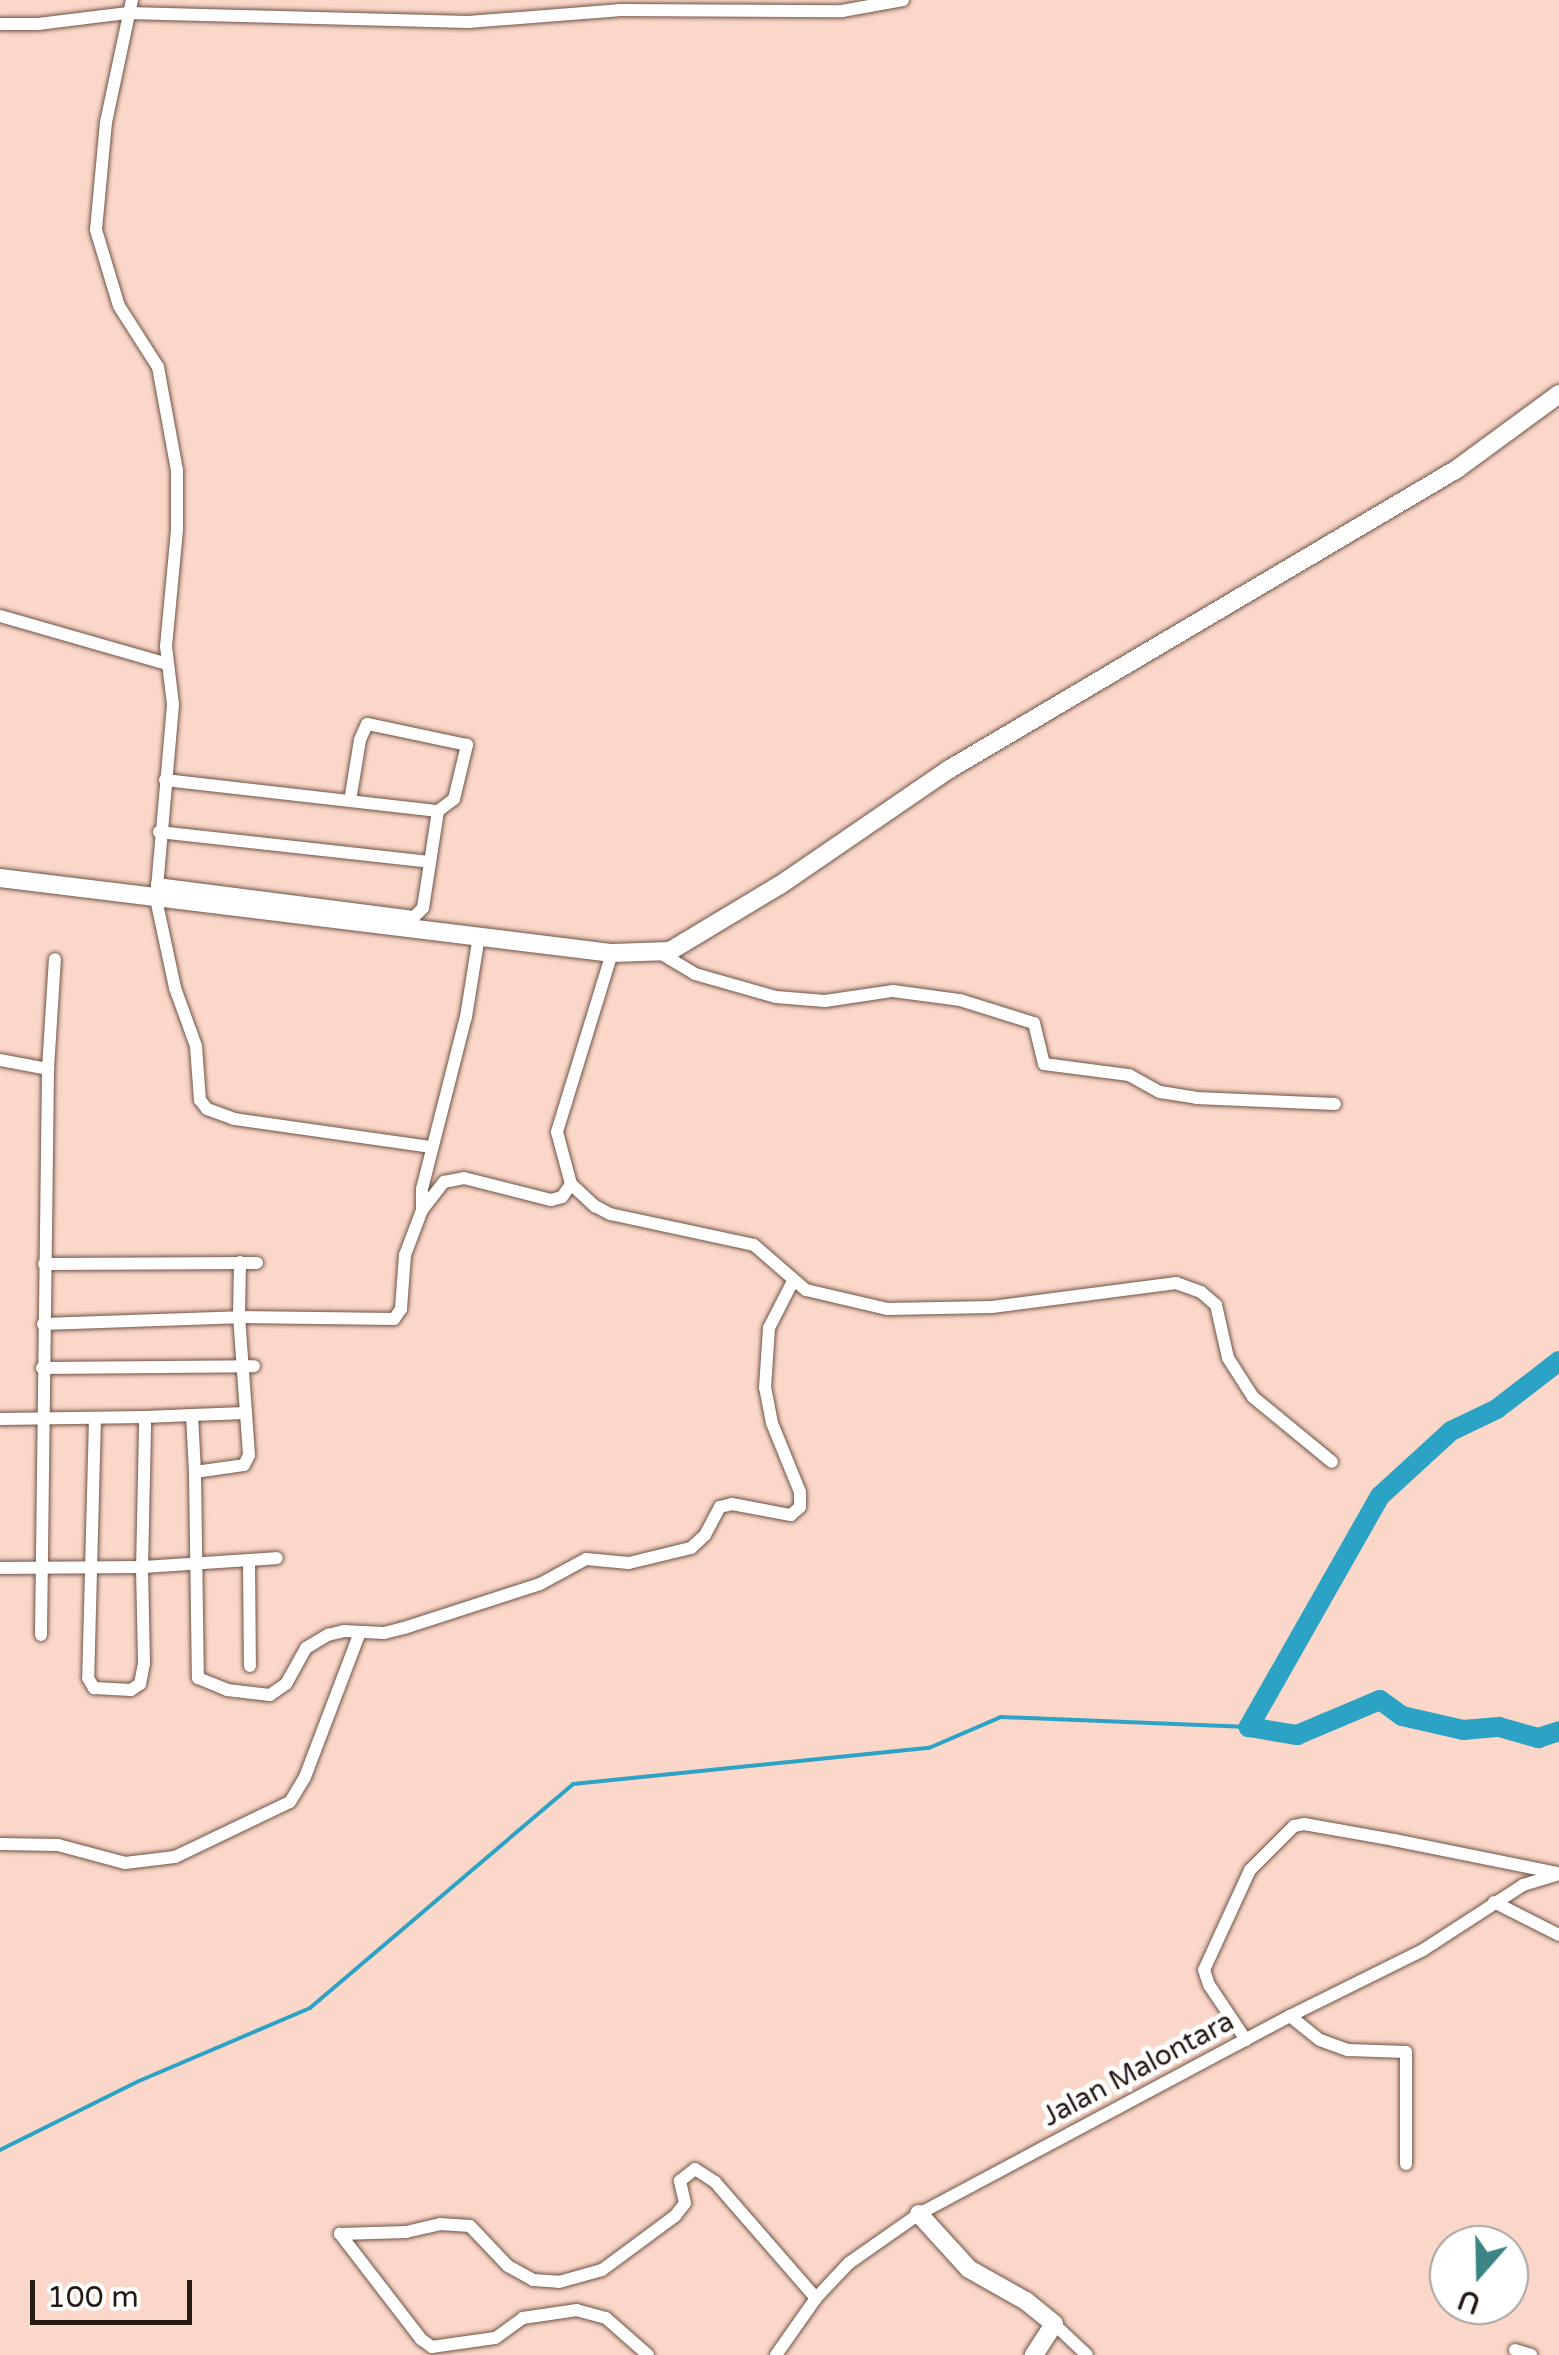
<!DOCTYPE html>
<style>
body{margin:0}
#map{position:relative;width:1559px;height:2355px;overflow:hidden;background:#fad7c8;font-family:"Varela Round",sans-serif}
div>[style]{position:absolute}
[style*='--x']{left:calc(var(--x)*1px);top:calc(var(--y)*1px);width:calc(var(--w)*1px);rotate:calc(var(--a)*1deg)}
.stream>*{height:4px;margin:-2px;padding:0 2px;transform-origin:2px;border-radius:2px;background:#2ca3c4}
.river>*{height:20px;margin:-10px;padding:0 10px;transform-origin:10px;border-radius:10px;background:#2ca3c4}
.roads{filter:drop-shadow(0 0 2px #6f5346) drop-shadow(0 0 2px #6f5346)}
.street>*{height:12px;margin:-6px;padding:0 6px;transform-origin:6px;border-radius:6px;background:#fff}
.secondary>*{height:18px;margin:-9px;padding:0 9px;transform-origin:9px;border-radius:9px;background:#fff}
span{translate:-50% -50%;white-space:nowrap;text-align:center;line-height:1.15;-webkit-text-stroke:10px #fff;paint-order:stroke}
.street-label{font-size:28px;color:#261a15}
.north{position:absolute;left:1429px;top:2225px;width:100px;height:100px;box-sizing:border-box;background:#fff;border:2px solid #a8a3a1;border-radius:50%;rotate:200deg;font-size:28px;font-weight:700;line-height:40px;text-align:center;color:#261a15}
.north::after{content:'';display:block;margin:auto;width:35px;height:45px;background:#3c8584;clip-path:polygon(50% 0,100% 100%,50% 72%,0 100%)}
.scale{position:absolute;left:30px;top:2280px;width:162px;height:45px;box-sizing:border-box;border:5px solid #261a15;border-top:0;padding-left:12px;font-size:30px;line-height:35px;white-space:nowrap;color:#261a15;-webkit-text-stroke:8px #fff;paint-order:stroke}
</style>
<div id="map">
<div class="stream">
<i style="--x:0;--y:2150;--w:155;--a:-26.4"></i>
<i style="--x:139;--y:2081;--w:186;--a:-23.1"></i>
<i style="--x:310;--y:2008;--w:345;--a:-40.4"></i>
<i style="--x:573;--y:1784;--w:358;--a:-5.8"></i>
<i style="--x:929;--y:1748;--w:78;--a:-23.3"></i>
<i style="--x:1001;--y:1717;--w:248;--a:2.3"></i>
</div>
<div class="river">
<i style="--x:1559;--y:1361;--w:78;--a:142.3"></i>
<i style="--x:1497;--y:1409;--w:51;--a:154.4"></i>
<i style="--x:1451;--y:1431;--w:96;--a:137.5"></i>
<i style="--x:1380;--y:1496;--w:266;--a:119.6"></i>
<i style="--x:1249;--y:1727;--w:49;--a:9.5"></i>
<i style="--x:1297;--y:1735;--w:90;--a:-22.9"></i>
<i style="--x:1380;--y:1700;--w:27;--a:36"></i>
<i style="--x:1402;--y:1716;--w:63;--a:12.9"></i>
<i style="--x:1463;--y:1730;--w:36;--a:-5"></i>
<i style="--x:1499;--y:1727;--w:41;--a:15.8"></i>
<i style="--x:1538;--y:1738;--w:22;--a:-18"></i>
</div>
<div class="roads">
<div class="street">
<i style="--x:132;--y:0;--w:125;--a:102"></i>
<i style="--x:106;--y:122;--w:108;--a:95.3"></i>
<i style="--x:96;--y:230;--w:79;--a:73.2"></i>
<i style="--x:119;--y:306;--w:72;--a:57.4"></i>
<i style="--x:158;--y:367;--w:106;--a:79.6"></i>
<i style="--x:177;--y:471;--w:59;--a:90"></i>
<i style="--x:177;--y:530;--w:117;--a:95.4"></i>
<i style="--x:166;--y:646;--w:59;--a:83.2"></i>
<i style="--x:173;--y:705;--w:195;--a:95"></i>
<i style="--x:156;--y:899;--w:91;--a:77.9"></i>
<i style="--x:175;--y:988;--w:62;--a:70.1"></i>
<i style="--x:196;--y:1046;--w:54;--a:85.8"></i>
<i style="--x:200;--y:1100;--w:11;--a:52"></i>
<i style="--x:207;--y:1109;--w:29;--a:20"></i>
<i style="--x:234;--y:1119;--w:199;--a:8.1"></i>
<i style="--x:0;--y:24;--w:38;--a:0"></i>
<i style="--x:38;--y:24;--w:91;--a:-7"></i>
<i style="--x:128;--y:13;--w:340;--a:1.5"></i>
<i style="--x:468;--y:22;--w:151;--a:-4.5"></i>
<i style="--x:619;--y:10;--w:223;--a:0.3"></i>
<i style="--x:842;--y:11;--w:62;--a:-10.2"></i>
<i style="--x:0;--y:616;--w:174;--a:16"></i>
<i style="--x:165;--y:780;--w:275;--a:6.5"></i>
<i style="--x:438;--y:811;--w:20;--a:-37"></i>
<i style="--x:454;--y:799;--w:56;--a:-76.5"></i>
<i style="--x:467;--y:745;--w:102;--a:-168.1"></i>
<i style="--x:367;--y:724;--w:17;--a:114"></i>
<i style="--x:360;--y:740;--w:62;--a:99.3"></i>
<i style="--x:159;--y:832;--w:272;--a:6.3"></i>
<i style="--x:157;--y:884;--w:259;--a:7.3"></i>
<i style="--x:414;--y:917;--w:13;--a:-45"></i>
<i style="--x:423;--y:908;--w:98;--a:-81.2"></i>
<i style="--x:612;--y:953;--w:187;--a:107.1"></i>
<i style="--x:557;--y:1132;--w:54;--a:74.9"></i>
<i style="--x:571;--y:1184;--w:33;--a:43"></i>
<i style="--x:595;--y:1206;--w:17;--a:28"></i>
<i style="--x:610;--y:1214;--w:147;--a:12.1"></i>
<i style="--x:754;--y:1245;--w:69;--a:40.9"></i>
<i style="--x:806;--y:1290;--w:83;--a:13.2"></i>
<i style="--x:887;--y:1309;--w:105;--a:-1.1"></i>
<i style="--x:992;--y:1307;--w:186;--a:-7.4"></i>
<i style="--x:1176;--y:1283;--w:27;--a:20"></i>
<i style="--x:1201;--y:1292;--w:20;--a:41"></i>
<i style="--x:1216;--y:1305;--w:54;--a:77.2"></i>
<i style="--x:1228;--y:1358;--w:46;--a:57.3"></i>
<i style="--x:1253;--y:1397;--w:102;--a:39.4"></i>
<i style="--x:662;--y:954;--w:39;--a:31"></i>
<i style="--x:695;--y:974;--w:84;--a:15.9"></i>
<i style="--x:776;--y:997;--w:49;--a:4.7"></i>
<i style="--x:825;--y:1001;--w:69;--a:-8.4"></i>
<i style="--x:893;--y:991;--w:68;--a:7.7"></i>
<i style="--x:960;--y:1000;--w:77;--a:17.3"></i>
<i style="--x:1034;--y:1023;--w:42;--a:76.3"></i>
<i style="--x:1044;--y:1064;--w:86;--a:7.4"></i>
<i style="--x:1129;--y:1075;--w:35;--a:29"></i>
<i style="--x:1160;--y:1092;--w:36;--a:9"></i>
<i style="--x:1196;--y:1098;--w:139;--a:2.5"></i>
<i style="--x:0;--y:1060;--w:49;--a:10.6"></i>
<i style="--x:422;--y:1210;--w:21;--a:-90"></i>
<i style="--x:422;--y:1189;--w:178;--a:-75.7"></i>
<i style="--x:466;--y:1017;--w:82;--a:-80.9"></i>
<i style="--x:44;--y:1264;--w:213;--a:-0.3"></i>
<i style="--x:43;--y:1324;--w:196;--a:-2"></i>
<i style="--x:239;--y:1317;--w:155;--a:0.7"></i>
<i style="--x:394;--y:1319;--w:12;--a:-55"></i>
<i style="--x:401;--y:1309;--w:54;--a:-85.8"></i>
<i style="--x:405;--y:1255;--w:48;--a:-69.3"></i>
<i style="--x:422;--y:1210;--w:36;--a:-52"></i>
<i style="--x:444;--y:1182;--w:20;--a:-11"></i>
<i style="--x:464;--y:1178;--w:90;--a:14.2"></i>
<i style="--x:551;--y:1200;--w:11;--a:-15"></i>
<i style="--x:562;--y:1197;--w:16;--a:-55"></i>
<i style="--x:42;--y:1368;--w:212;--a:-0.5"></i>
<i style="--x:192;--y:1415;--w:53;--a:-2.2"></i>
<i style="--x:145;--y:1417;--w:47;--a:-2.4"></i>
<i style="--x:192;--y:1415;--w:57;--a:87"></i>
<i style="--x:195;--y:1472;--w:49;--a:-8.1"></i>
<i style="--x:244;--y:1465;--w:11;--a:-63"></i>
<i style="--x:249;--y:1455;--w:138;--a:-94.1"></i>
<i style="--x:239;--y:1317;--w:55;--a:-89"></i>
<i style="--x:95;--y:1418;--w:260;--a:91.5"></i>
<i style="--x:88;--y:1678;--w:12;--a:59"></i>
<i style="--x:94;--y:1688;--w:37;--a:3"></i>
<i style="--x:131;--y:1690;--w:11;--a:-34"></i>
<i style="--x:140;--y:1684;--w:21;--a:-79"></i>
<i style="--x:144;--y:1663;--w:96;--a:-91.2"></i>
<i style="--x:142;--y:1567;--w:135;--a:-3.8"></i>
<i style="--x:0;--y:1419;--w:145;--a:-0.8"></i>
<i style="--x:145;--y:1417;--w:10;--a:90"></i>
<i style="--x:145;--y:1427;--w:140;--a:91.2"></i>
<i style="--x:142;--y:1567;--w:142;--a:179.6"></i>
<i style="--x:195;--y:1472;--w:206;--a:89.2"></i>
<i style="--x:198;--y:1678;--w:31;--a:22"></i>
<i style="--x:227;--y:1690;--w:43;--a:6.6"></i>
<i style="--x:270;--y:1695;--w:19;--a:-35"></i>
<i style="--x:286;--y:1684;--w:41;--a:-60.9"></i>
<i style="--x:306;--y:1648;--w:26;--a:-31"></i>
<i style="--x:328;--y:1635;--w:16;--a:-14"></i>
<i style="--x:344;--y:1631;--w:40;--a:2.9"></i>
<i style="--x:384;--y:1633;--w:21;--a:-14"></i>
<i style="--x:404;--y:1628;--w:143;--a:-17.9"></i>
<i style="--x:540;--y:1584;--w:52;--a:-28.5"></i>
<i style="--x:586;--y:1559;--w:43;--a:5.3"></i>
<i style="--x:629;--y:1563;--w:64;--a:-13.6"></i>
<i style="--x:691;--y:1548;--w:19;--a:-43"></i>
<i style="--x:705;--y:1535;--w:32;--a:-62"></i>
<i style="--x:720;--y:1507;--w:12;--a:-14"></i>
<i style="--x:732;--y:1504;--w:60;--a:10.6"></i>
<i style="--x:791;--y:1515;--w:12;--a:-42"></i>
<i style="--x:800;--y:1507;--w:15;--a:-90"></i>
<i style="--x:800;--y:1492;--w:74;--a:-112.1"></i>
<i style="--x:772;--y:1423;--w:36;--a:-101"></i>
<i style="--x:765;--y:1388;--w:60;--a:-86.2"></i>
<i style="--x:769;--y:1328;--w:53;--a:-62.9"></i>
<i style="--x:249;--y:1560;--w:106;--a:89.5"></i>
<i style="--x:41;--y:1635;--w:566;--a:-89.29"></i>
<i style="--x:48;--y:1069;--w:110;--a:-86.4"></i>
<i style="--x:0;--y:1844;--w:58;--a:1"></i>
<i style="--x:58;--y:1845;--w:69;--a:15"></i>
<i style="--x:125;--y:1863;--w:50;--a:-6.8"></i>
<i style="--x:175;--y:1857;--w:127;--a:-25.6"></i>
<i style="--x:290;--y:1802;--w:29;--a:-59"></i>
<i style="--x:305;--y:1777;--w:152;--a:-69.2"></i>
<i style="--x:1494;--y:1902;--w:73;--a:26.9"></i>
<i style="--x:1290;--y:2016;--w:38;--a:39"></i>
<i style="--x:1320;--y:2040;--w:30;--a:20"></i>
<i style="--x:1348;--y:2050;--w:58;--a:2"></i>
<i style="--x:1406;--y:2052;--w:112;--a:90"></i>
<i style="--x:1246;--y:2040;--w:66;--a:-123.9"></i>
<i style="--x:1209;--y:1985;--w:16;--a:-108"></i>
<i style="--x:1204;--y:1970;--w:110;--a:-65.3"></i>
<i style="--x:1250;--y:1870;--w:62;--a:-45"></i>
<i style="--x:1294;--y:1826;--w:10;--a:-11"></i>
<i style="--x:1304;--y:1824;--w:91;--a:10.1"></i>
<i style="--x:1394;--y:1840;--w:166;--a:11.4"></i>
<i style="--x:1054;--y:2324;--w:45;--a:43.2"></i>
<i style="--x:1515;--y:2350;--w:17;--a:17"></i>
<i style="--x:648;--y:2355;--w:56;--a:-138.6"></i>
<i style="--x:606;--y:2318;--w:30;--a:-165"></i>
<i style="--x:577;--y:2310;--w:55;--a:171.6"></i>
<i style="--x:523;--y:2318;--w:34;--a:144"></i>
<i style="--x:495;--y:2338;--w:64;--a:171.9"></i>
<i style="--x:432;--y:2347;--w:14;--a:-144"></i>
<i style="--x:421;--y:2339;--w:133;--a:-127.6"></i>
<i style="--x:340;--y:2234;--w:66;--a:-1.7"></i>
<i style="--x:406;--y:2232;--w:35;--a:-13"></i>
<i style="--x:440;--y:2224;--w:30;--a:4"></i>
<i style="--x:470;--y:2226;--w:55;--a:46.5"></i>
<i style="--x:508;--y:2266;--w:29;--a:29"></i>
<i style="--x:533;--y:2280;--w:26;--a:4"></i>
<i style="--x:559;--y:2282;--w:45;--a:-15.6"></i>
<i style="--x:602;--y:2270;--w:91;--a:-36.5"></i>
<i style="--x:675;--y:2216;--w:16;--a:-52"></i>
<i style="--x:685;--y:2203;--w:23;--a:-103"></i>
<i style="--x:680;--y:2181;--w:19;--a:-39"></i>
<i style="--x:695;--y:2169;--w:24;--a:33"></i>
<i style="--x:715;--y:2182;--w:154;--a:49"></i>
<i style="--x:776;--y:2355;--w:70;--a:-54.9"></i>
<i style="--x:816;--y:2298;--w:48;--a:-46.7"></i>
<i style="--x:849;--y:2263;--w:85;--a:-35"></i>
<i style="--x:919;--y:2214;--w:421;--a:-28.1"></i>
<i style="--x:1290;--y:2016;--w:148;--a:-26.4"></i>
<i style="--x:1423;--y:1950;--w:119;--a:-33"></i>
<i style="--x:1523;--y:1885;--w:38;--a:-17"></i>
</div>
<div class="secondary">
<i style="--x:0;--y:878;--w:617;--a:6.99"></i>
<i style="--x:612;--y:953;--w:58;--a:-2"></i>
<i style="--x:670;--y:951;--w:128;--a:-31"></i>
<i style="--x:780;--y:885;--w:204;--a:-34.4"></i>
<i style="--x:948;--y:770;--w:591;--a:-30.6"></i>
<i style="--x:1457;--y:469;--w:127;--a:-36.3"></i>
<i style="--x:919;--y:2214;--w:74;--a:47.7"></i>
<i style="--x:969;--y:2269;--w:65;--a:29.3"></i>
<i style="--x:1026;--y:2301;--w:36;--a:39"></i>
<i style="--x:1054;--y:2324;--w:37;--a:123"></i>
</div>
</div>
<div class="street-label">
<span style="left:1138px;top:2069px;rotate:-28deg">Jalan Malontara</span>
</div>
<div class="north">U</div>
<div class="scale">100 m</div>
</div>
